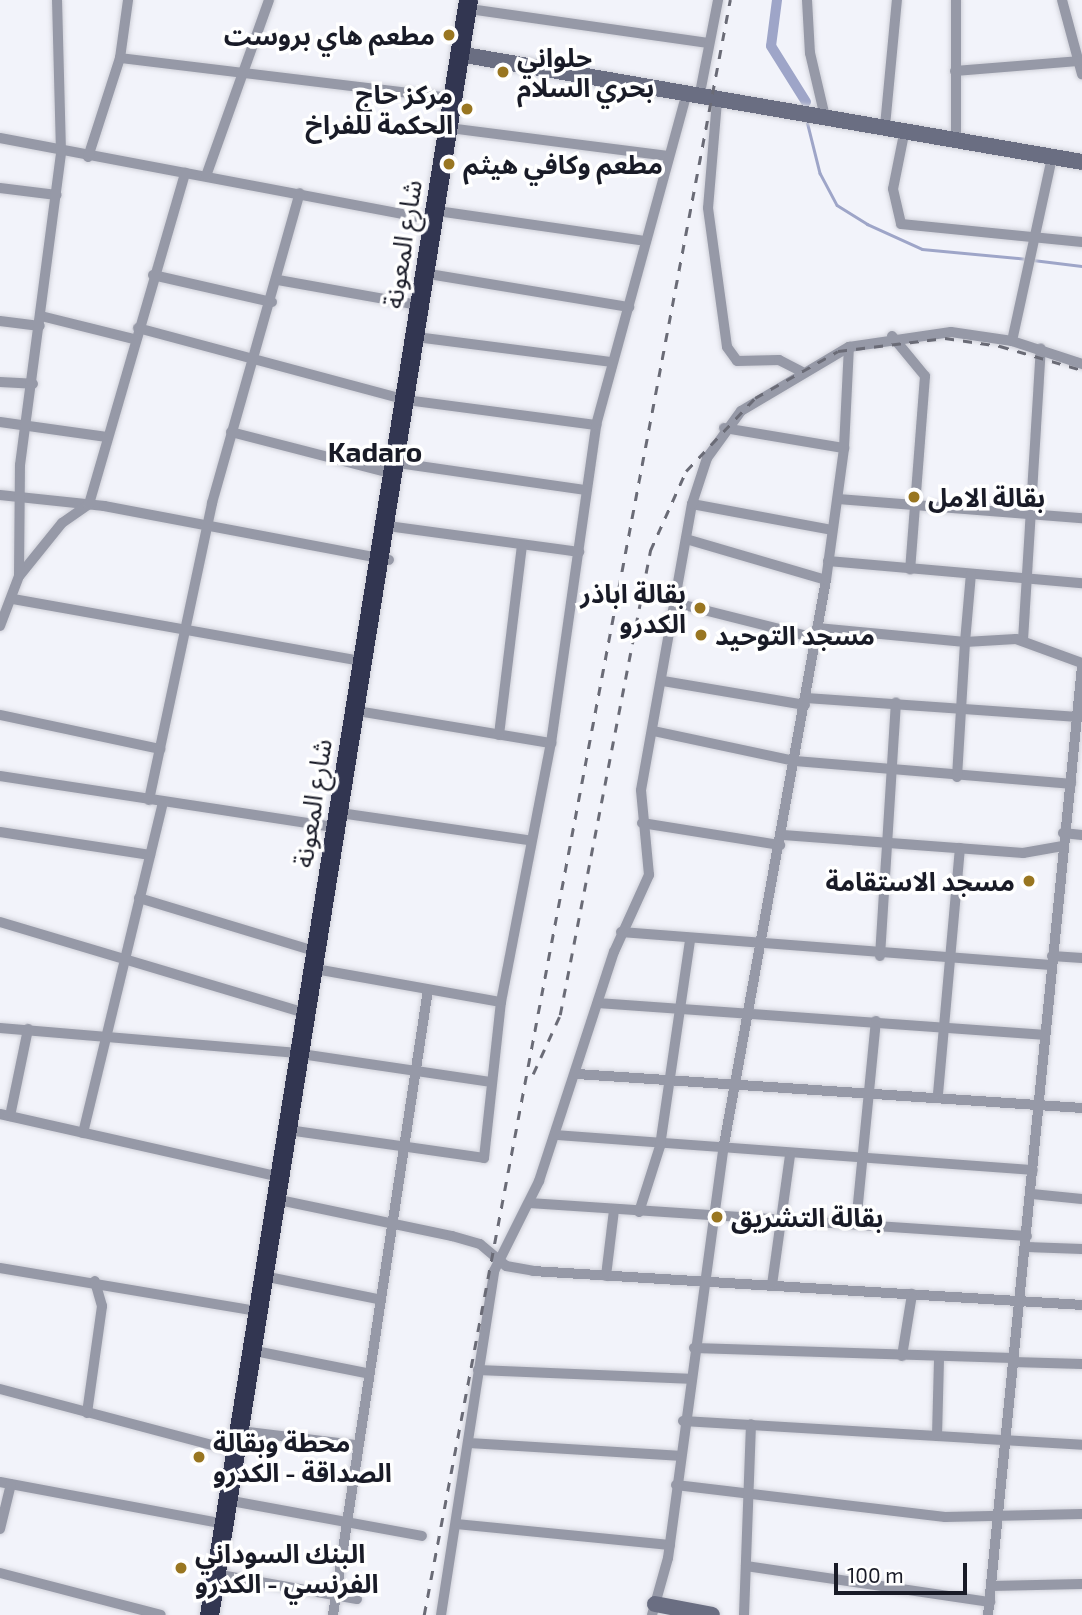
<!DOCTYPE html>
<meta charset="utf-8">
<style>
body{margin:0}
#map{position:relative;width:1082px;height:1615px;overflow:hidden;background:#f2f3fa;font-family:"Exo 2","Noto Sans Arabic",sans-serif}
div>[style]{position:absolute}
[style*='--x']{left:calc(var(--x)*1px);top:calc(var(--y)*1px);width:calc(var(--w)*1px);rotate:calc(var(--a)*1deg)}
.stream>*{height:2.5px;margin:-1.25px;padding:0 1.25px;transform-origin:1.25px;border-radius:1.25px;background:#9ea5c8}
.canal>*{height:10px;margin:-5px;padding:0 5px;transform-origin:5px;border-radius:5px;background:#9ea5c8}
.roads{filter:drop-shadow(0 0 2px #cfd0d8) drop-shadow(0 0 2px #cfd0d8)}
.street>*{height:10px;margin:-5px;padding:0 5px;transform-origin:5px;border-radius:5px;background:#9699a7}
.secondary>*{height:16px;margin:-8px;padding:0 8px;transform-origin:8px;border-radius:8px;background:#6a6e82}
.highway>*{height:19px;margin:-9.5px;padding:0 9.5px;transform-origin:9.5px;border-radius:9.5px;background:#323651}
.rail>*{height:2.5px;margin-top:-1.25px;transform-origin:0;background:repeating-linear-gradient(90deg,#6a6b76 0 9px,transparent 0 18px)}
.dots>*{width:19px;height:19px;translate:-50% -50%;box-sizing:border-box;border:4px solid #fff;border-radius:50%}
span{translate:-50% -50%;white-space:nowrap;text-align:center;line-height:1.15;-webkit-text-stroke:7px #fff;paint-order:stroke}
.poi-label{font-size:26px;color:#191b27;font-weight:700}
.right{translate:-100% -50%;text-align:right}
.left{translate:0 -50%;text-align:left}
.street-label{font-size:26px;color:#191b27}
.neighbourhood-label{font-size:28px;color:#191b27;font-weight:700}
.scale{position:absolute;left:834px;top:1563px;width:133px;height:32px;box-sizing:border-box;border:4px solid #191b27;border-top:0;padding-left:9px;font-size:21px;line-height:24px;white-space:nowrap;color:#191b27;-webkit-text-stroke:5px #fff;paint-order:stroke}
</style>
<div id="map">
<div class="stream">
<i style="--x:807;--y:121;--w:54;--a:76"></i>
<i style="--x:820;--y:173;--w:36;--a:62"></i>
<i style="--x:837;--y:205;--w:36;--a:32"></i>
<i style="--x:867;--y:224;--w:60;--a:24.4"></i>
<i style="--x:922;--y:249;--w:105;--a:5.4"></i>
<i style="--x:1033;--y:260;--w:49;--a:7"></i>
</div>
<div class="canal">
<i style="--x:777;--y:0;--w:46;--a:97.4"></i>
<i style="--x:771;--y:46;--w:66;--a:58"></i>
</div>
<div class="roads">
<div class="street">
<i style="--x:807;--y:0;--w:53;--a:86.8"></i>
<i style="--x:810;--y:53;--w:66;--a:76.8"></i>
<i style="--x:1062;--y:0;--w:77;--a:74.9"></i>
<i style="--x:476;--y:10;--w:235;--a:8.1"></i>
<i style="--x:120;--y:58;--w:334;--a:6.9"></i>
<i style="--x:955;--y:71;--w:123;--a:-4.6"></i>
<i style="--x:699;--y:98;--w:100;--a:-79"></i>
<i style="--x:717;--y:101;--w:107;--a:94.8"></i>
<i style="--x:708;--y:208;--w:140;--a:82.2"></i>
<i style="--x:727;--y:347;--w:17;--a:54"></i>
<i style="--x:737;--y:361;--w:42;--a:-1.4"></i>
<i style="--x:779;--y:360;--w:25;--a:27"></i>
<i style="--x:885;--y:126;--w:127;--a:-84.6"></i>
<i style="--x:457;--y:129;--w:212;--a:7.3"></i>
<i style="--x:905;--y:129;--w:61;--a:101.3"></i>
<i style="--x:893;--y:189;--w:36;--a:77"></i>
<i style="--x:901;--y:224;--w:182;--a:5.7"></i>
<i style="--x:0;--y:138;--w:440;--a:10.7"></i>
<i style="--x:956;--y:138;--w:138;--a:-90"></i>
<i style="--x:88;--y:157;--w:104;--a:-72.1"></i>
<i style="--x:120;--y:58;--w:59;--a:-82.1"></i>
<i style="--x:206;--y:176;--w:187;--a:-70.3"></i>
<i style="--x:0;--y:188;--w:57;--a:7"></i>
<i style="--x:444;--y:212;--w:203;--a:8.2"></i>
<i style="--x:153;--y:275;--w:122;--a:12.8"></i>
<i style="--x:435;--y:275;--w:197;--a:9.4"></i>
<i style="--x:278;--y:280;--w:143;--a:10.1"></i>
<i style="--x:41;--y:316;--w:96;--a:13.9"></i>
<i style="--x:0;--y:321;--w:40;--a:7.1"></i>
<i style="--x:138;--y:328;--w:274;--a:15"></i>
<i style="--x:892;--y:336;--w:52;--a:50.5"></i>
<i style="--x:925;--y:376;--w:194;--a:94.4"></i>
<i style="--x:424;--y:338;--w:190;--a:7.3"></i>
<i style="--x:1012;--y:341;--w:187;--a:-77.7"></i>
<i style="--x:0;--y:382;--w:33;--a:3"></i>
<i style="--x:414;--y:401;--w:184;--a:7.5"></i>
<i style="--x:0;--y:422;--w:108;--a:8"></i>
<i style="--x:724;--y:428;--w:122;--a:9.5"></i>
<i style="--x:231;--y:432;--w:165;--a:14.4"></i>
<i style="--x:405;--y:464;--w:183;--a:8.2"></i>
<i style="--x:0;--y:495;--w:105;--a:6"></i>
<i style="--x:104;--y:506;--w:290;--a:10.7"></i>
<i style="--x:838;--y:499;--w:245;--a:4.5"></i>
<i style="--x:692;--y:504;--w:142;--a:10.5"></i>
<i style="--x:395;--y:527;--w:186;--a:7.7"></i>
<i style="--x:686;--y:539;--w:146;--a:16.3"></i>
<i style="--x:828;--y:561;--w:255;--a:5"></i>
<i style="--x:20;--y:575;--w:67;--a:-51.1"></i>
<i style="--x:62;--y:523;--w:33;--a:-35"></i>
<i style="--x:89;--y:504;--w:345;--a:-73.8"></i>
<i style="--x:13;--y:599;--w:354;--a:10.1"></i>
<i style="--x:676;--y:603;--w:143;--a:14.1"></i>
<i style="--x:0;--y:626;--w:53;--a:-69.2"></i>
<i style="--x:19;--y:576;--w:111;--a:-89.5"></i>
<i style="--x:20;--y:465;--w:316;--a:-82.5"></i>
<i style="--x:61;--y:152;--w:152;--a:-91.5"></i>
<i style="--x:817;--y:628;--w:149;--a:5.4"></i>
<i style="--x:965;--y:642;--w:68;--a:-85"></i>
<i style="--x:1023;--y:640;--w:292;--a:-86.5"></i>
<i style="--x:663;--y:681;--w:144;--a:9.6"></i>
<i style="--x:806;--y:698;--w:273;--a:4"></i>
<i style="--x:363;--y:712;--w:191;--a:9.4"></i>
<i style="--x:0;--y:715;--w:164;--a:12"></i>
<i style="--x:653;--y:731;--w:144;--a:12"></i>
<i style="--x:794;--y:761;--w:278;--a:4.7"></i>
<i style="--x:499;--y:735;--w:191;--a:-83.1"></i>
<i style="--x:0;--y:776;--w:339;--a:8.7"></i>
<i style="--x:957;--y:777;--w:135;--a:-86.6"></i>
<i style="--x:965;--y:642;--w:51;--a:-3.4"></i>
<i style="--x:1016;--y:639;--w:70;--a:20"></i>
<i style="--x:149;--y:800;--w:304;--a:-78"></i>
<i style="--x:212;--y:503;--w:322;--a:-74.2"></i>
<i style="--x:347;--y:814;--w:183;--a:8.2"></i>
<i style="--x:642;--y:823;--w:140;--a:9.1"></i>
<i style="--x:0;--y:832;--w:152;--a:8.7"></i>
<i style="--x:1063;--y:833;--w:19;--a:6"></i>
<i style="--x:783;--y:835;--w:241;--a:4.3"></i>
<i style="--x:1023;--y:853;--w:39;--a:-10"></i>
<i style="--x:139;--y:898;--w:184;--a:16.8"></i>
<i style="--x:0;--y:922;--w:318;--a:16.6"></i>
<i style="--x:621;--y:932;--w:431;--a:4.4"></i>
<i style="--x:880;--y:956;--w:254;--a:-86.4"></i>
<i style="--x:1052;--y:956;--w:30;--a:4"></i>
<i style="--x:321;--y:970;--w:183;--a:10.1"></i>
<i style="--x:599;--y:1003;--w:447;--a:4.1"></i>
<i style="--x:0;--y:1028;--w:299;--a:4.8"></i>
<i style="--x:308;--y:1055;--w:184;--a:8.4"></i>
<i style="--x:577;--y:1074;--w:506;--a:3.85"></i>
<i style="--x:938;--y:1094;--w:247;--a:-84.9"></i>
<i style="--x:0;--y:1114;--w:291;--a:12.7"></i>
<i style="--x:10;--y:1116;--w:89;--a:-78.3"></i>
<i style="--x:295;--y:1131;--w:191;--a:8.1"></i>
<i style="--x:484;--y:1158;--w:157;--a:-83.8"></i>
<i style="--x:501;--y:1002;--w:264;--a:-79.1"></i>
<i style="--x:551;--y:743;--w:321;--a:-81.9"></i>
<i style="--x:596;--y:425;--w:340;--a:-74.7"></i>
<i style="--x:83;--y:1133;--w:340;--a:-76.4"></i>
<i style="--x:556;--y:1135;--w:478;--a:4.2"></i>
<i style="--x:1032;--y:1194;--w:50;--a:5.7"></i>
<i style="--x:284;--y:1201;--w:172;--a:11.8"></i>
<i style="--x:452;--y:1236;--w:29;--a:16"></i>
<i style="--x:480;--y:1244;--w:34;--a:40"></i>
<i style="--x:506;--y:1266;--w:27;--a:10"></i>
<i style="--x:533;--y:1271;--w:550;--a:3.54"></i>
<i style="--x:529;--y:1203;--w:499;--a:3.8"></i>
<i style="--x:639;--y:1212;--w:69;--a:-72.3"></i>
<i style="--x:660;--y:1146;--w:208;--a:-81.7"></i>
<i style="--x:856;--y:1224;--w:204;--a:-84.4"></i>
<i style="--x:1026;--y:1247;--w:56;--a:2"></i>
<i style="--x:0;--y:1268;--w:261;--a:9.5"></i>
<i style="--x:606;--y:1276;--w:66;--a:-83.1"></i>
<i style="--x:273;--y:1278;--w:106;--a:11.4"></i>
<i style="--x:772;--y:1285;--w:131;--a:-82.1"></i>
<i style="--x:694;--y:1348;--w:319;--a:1.8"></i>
<i style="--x:260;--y:1352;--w:108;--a:11.2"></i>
<i style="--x:902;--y:1356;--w:63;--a:-80.8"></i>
<i style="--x:1013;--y:1362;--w:69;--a:1.7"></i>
<i style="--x:478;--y:1370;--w:211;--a:2.4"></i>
<i style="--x:0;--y:1389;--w:243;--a:14.8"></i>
<i style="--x:87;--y:1413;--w:108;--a:-82"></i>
<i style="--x:102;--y:1306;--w:26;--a:-106"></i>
<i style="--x:683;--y:1421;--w:400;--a:3.4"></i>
<i style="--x:248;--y:1432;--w:108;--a:6.9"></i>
<i style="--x:937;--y:1436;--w:79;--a:-88.5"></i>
<i style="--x:469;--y:1443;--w:210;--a:3.5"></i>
<i style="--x:0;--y:1482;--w:228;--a:10.6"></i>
<i style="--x:676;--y:1485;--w:271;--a:6.8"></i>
<i style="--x:945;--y:1517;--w:137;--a:-1.3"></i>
<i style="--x:237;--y:1502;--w:188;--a:10.4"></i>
<i style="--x:456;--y:1524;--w:215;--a:5.6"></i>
<i style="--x:0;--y:1529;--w:46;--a:-76.3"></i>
<i style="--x:746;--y:1566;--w:247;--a:8.4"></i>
<i style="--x:0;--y:1573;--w:166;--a:14.6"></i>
<i style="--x:226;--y:1576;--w:133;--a:10"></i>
<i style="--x:991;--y:1586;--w:91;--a:-1.3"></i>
<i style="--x:333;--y:1615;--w:632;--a:-81.36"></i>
<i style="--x:441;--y:1615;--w:348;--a:-81.2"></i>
<i style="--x:494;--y:1271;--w:101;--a:-63.4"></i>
<i style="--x:539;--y:1181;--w:241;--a:-71.9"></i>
<i style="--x:614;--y:952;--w:85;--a:-65.6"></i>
<i style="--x:649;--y:875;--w:85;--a:-95.4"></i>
<i style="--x:641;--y:790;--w:291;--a:-79.9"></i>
<i style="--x:692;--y:504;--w:48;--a:-71.9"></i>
<i style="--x:707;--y:458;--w:58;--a:-54.1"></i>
<i style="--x:741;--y:411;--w:126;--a:-30.7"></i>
<i style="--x:849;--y:347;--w:103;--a:-8.4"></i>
<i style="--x:951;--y:332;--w:62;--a:8.4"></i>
<i style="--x:1012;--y:341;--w:74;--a:18.2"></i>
<i style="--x:652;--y:1615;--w:59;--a:-74.3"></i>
<i style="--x:668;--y:1558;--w:412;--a:-82.3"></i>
<i style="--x:723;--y:1150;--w:579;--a:-79.76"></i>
<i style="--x:826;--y:580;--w:133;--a:-82.2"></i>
<i style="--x:844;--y:448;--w:101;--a:-87.2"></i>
<i style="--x:744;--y:1615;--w:191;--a:-87.9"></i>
<i style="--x:988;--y:1615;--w:953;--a:-84.34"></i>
</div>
<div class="secondary">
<i style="--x:459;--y:54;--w:632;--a:9.83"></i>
<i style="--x:655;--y:1604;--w:58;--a:10.9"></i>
</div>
<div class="highway">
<i style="--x:209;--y:1615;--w:1636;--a:-80.89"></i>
</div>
</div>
<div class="rail">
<i style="--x:533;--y:1074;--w:65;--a:-65.4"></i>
<i style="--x:560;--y:1015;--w:473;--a:-79"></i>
<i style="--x:650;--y:551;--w:88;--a:-65.8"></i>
<i style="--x:686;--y:471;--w:100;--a:-46.6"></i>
<i style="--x:755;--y:398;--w:95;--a:-29.5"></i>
<i style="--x:838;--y:351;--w:108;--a:-6.9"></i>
<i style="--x:945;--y:338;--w:56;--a:8.3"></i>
<i style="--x:1000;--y:346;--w:85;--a:16.3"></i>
<i style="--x:424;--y:1615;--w:1644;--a:-79.27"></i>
</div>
<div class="dots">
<i style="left:449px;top:35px;background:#997621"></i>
<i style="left:503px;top:72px;background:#997621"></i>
<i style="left:467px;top:109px;background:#997621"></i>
<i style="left:449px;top:164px;background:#997621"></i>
<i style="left:914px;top:497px;background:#997621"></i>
<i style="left:700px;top:608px;background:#997621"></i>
<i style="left:701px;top:635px;background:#997621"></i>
<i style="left:1029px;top:881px;background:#997621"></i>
<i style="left:717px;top:1217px;background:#997621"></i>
<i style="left:199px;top:1457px;background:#997621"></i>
<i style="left:181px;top:1568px;background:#997621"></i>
</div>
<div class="poi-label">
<span class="right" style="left:435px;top:35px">مطعم هاي بروست</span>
<span class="left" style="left:517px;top:72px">حلواني<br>بحري السلام</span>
<span class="right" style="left:453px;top:109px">مركز حاج<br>الحكمة للفراخ</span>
<span class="left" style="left:463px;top:164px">مطعم وكافي هيثم</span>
<span class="left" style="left:928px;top:497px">بقالة الامل</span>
<span class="right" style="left:686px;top:608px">بقالة اباذر<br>الكدرو</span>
<span class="left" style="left:715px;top:635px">مسجد التوحيد</span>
<span class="right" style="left:1015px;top:881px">مسجد الاستقامة</span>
<span class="left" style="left:731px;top:1217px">بقالة التشريق</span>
<span class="left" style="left:213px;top:1457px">محطة وبقالة<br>الصداقة - الكدرو</span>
<span class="left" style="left:195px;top:1568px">البنك السوداني<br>الفرنسي - الكدرو</span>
</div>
<div class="street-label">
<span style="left:402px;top:244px;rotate:-81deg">شارع المعونة</span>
<span style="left:312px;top:803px;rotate:-81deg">شارع المعونة</span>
</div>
<div class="neighbourhood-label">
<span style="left:375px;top:451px">Kadaro</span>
</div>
<div class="scale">100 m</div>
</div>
